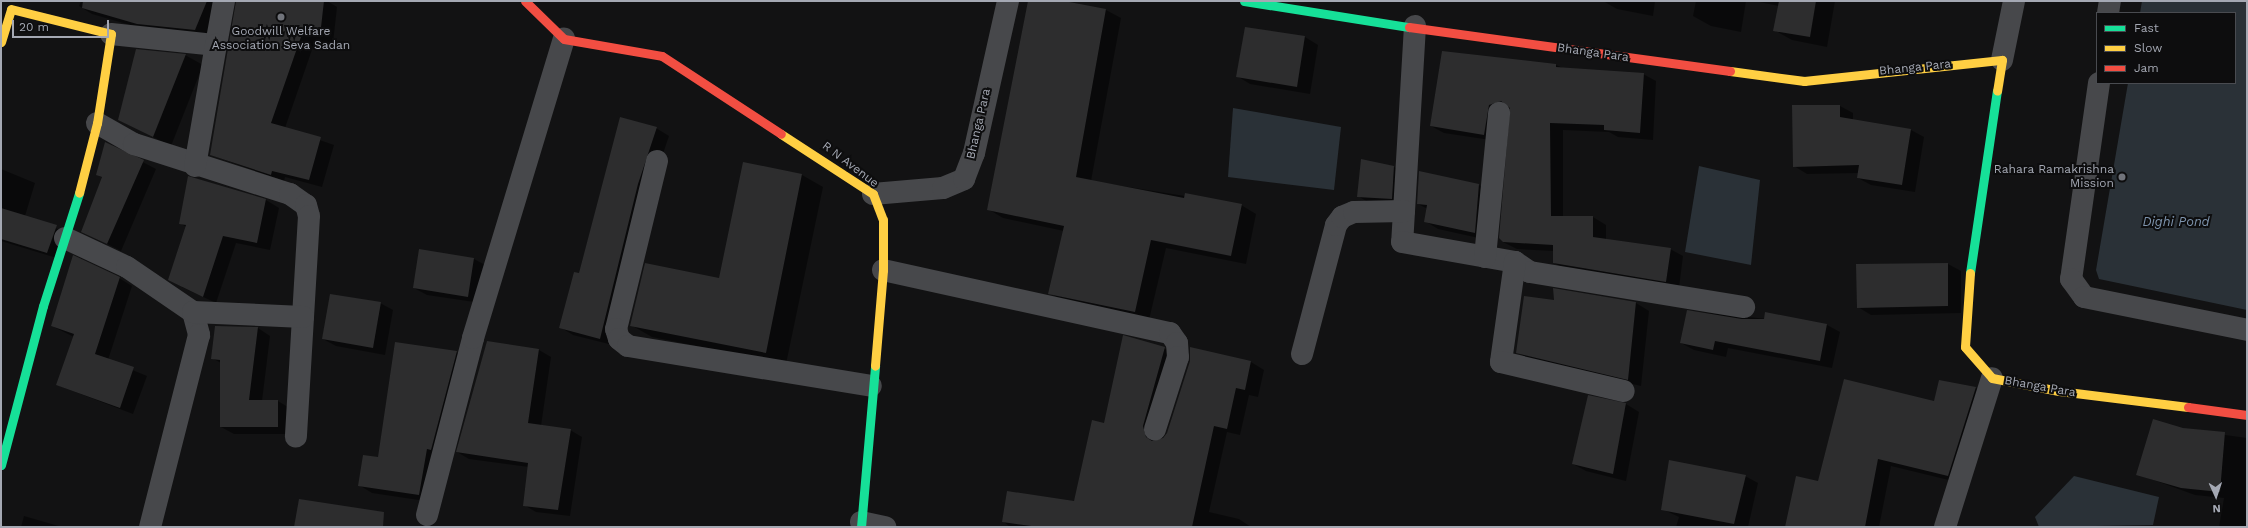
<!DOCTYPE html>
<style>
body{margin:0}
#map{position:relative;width:2248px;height:528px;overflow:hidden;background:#121213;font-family:"Work Sans",sans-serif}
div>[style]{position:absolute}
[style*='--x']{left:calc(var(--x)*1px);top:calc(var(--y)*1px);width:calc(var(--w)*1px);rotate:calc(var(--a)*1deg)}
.water>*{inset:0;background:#2a3137}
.shadow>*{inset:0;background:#0007}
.building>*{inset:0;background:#2d2d2e}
.street>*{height:22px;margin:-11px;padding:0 11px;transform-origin:11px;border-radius:11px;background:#47484b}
.fast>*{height:9px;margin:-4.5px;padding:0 4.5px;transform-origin:4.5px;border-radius:4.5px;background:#16e098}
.slow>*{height:9px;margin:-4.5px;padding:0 4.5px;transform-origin:4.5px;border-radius:4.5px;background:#ffcf43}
.jam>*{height:9px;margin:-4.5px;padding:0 4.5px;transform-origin:4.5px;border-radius:4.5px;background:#f24e42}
.dots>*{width:11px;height:11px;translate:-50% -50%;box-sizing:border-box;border:2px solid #0d0d0e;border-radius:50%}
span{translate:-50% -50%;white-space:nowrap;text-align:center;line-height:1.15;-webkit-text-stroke:4px #0d0d0e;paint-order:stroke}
.poi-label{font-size:12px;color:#a4a8b3}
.right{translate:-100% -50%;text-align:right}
.street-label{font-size:12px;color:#a4a8b3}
.water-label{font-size:13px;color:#7d93ac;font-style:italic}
.frame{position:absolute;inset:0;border:2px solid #a4a8b3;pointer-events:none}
.legend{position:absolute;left:2096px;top:12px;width:140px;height:72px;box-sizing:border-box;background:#0d0d0e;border:1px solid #494b50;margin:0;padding:5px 7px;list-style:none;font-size:12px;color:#a4a8b3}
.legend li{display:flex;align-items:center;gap:8px;height:20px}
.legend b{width:20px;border:1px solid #494b50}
.north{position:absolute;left:2196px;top:476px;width:40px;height:40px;-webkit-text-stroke:3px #0d0d0e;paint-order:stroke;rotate:177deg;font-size:11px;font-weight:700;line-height:16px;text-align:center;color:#a4a8b3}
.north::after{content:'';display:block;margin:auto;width:14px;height:18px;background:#a4a8b3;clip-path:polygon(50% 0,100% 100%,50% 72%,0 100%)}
.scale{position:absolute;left:12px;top:20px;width:97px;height:18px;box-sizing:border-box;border:2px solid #a4a8b3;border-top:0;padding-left:5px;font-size:12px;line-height:14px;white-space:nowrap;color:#a4a8b3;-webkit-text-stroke:3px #0d0d0e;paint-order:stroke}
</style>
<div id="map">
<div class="water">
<i style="clip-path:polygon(2142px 1px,2247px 1px,2247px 310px,2099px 279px,2096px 270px,2128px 83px,2235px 83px,2235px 13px,2140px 13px)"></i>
<i style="clip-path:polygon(1233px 108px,1341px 127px,1334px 190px,1228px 177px)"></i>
<i style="clip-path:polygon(1699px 166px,1760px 180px,1751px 265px,1685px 252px)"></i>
<i style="clip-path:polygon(2074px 476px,2159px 497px,2153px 525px,2039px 527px,2035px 517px)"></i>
</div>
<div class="shadow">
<i style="clip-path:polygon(81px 1px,229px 1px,208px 37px,151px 31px,92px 14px,79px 6px)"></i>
<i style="clip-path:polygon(236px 1px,327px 1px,337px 7px,333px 43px,315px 41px,285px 128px,334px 145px,322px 187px,285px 177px,284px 181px,211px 155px)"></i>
<i style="clip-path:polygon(1029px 1px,1059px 1px,1106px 10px,1121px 18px,1091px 181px,1241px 205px,1256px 214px,1246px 264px,1166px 248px,1149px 320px,1064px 302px,1050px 293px,1064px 231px,1003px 218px,988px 209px)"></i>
<i style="clip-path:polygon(1603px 1px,1655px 1px,1653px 16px,1617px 9px)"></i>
<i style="clip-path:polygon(1696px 1px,1746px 1px,1741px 32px,1711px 26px,1693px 16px)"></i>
<i style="clip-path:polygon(1754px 1px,1835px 1px,1827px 47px,1792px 40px,1774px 30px,1779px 6px)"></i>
<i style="clip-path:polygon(1246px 28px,1305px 37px,1318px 45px,1310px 94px,1250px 84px,1237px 76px)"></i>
<i style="clip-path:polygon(137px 50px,185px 55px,203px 65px,171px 146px,119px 120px)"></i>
<i style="clip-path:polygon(1443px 52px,1556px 65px,1563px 68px,1643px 74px,1656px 81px,1653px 140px,1618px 137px,1609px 132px,1563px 130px,1563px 217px,1593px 217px,1606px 225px,1606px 240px,1670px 249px,1683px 256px,1679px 288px,1567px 270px,1554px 263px,1554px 251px,1517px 249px,1503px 242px,1510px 109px,1501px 113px,1497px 141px,1444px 133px,1431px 126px)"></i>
<i style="clip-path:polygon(1840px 106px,1853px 113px,1853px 120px,1911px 130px,1924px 137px,1915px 192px,1871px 185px,1858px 178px,1859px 173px,1807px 174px,1794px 166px)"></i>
<i style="clip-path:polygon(656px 128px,669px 136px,650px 192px,613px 345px,573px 335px,560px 327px)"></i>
<i style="clip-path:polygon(106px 143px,156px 169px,121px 251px,82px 231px,103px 178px,97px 175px)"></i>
<i style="clip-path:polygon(744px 163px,802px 175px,823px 187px,786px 364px,652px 337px,631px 325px,720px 279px)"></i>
<i style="clip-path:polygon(1394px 167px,1407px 174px,1405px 206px,1371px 204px,1358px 196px)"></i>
<i style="clip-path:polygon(1px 169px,35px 183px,25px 216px,68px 233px,60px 259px,1px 241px)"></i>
<i style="clip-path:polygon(1420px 173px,1479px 185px,1492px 193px,1488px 240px,1438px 229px,1425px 221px,1428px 209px,1418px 204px)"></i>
<i style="clip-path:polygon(189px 178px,266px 200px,279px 208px,270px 250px,236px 243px,216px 303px,182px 287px,186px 227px,180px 223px)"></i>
<i style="clip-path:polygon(420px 250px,474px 259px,487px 266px,481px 303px,427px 295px,414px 288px)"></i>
<i style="clip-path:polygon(1948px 264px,1961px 271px,1961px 313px,1871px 315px,1858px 307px)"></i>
<i style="clip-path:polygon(119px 278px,132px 286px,108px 360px,147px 376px,133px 414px,57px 385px,74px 337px,52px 326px)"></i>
<i style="clip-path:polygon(1554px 290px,1636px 303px,1649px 311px,1641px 386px,1530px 360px,1517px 352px,1555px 301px)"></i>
<i style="clip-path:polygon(380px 303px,393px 310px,385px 355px,336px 346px,323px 339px)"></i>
<i style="clip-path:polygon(1688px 311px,1827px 325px,1840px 332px,1832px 368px,1728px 348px,1726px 357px,1694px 350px,1681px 343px)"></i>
<i style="clip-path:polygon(258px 328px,270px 336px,262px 401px,278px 401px,291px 409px,290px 434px,234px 434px,221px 427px,221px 363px,212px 358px)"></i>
<i style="clip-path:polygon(487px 342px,539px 350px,551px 357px,541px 426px,570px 430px,582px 437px,570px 516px,536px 512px,524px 505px,529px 467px,469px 459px,457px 452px)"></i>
<i style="clip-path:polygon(1164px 348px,1177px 356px,1157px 441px,1168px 433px,1191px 361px,1191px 349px,1251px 362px,1264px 370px,1258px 397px,1249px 395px,1240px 435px,1227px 432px,1209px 512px,1239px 519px,1251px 527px,1010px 527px,1003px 521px,1074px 502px,1105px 424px)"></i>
<i style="clip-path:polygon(456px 352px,469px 359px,432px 502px,372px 493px,359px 485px)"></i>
<i style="clip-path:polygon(1976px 388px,1989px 396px,1961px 483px,1891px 466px,1879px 527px,1786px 527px,1819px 482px,1935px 402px)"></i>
<i style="clip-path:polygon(1626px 404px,1639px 412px,1626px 481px,1586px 471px,1573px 464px)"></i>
<i style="clip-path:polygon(2182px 429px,2247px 438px,2247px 527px,2219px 527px,2224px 498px,2195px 495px,2137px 474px)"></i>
<i style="clip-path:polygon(1745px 476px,1758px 483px,1748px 527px,1676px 527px,1679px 517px,1662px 509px)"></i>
<i style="clip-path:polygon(24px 516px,62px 527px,21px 527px)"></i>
</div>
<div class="building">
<i style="clip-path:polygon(83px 1px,207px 1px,195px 30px,137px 24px,82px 8px)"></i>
<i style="clip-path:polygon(236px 1px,324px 1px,320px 36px,302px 34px,271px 123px,321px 137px,309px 180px,272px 171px,271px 175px,210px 155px)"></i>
<i style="clip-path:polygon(1028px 1px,1064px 1px,1106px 9px,1076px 177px,1184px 198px,1185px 193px,1242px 204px,1231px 256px,1151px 240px,1135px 312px,1048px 294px,1064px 226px,987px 210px)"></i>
<i style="clip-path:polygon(1779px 1px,1816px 1px,1810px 37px,1773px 31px)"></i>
<i style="clip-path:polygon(1245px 27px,1305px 36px,1297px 87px,1236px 77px)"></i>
<i style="clip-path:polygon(136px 49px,186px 54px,153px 137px,118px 120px)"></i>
<i style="clip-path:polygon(1442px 51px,1556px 64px,1556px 67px,1644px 73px,1640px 133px,1604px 130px,1604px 125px,1550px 123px,1551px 216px,1593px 216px,1593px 237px,1671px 248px,1666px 282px,1553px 263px,1553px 245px,1503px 242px,1499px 238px,1510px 108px,1501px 101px,1489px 105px,1484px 135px,1430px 126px)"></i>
<i style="clip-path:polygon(1792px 105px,1840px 105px,1840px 117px,1911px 129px,1902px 185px,1857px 178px,1859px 165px,1793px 167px)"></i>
<i style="clip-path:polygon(620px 117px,657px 127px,638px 184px,600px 339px,559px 328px,574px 272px,579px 273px)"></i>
<i style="clip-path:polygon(105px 142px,144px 160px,107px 244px,81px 232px,102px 177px,96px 175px)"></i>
<i style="clip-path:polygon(1361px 159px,1394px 166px,1392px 199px,1357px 197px)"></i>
<i style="clip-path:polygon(743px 162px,802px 174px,766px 353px,630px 326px,645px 263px,719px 278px)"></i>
<i style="clip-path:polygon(1419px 171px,1479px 184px,1475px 233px,1424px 222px,1427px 205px,1417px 204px)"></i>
<i style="clip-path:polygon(188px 176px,266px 199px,257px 243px,223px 236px,203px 297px,168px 280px,186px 225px,179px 224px)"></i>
<i style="clip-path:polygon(1px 208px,57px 225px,47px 253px,1px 239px)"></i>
<i style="clip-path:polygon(419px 249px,474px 258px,468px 297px,413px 288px)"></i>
<i style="clip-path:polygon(73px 255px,120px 277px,95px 354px,134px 367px,120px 408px,56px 385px,74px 334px,51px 326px)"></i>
<i style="clip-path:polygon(1948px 263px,1948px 306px,1857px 308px,1856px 264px)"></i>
<i style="clip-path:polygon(1553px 288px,1636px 302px,1628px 380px,1516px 353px,1524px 296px,1554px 300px)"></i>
<i style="clip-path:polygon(330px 294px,381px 302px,373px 348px,322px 339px)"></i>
<i style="clip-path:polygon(1687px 310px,1742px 319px,1764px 319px,1765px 312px,1827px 324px,1820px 361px,1715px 341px,1713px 350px,1680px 343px)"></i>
<i style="clip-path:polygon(215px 326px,258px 327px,249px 400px,278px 400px,278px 427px,220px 427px,220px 360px,211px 359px)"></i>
<i style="clip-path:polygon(1123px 335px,1165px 347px,1143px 426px,1146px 437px,1152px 441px,1163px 438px,1167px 433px,1190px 361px,1190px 347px,1251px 361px,1245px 390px,1236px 388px,1227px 429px,1214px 426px,1192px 527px,1039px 527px,1002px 522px,1007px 491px,1074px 501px,1092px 420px,1104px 423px)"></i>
<i style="clip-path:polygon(487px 341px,539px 349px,528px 423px,571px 429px,558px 510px,523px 506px,528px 463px,456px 452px)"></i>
<i style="clip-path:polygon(395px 342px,457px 351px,431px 450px,427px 449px,419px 495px,358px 486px,363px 455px,378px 457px)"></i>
<i style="clip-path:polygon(1844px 379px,1934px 401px,1939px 380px,1976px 387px,1948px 476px,1878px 459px,1865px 527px,1785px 527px,1796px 476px,1818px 481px)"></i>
<i style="clip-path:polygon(1588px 395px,1626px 403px,1613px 474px,1572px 464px)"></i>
<i style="clip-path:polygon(2153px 419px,2183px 428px,2225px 432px,2220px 492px,2181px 488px,2136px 475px)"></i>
<i style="clip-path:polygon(1669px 460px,1746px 475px,1734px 524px,1661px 510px)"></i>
<i style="clip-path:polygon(299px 499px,384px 512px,383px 527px,294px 527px)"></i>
</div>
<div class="street">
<i style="--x:2108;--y:13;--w:12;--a:-81"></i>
<i style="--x:1415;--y:26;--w:216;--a:93.4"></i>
<i style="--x:1402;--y:242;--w:115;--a:10"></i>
<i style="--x:1515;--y:262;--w:18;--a:34"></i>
<i style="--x:1530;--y:272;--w:217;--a:9.3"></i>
<i style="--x:111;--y:34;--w:106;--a:6"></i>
<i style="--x:216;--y:45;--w:45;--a:-79.7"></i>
<i style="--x:2002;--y:60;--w:60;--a:-78.5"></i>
<i style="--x:2099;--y:83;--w:198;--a:98.1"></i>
<i style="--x:2071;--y:279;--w:22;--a:54"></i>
<i style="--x:2084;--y:297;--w:166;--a:11.4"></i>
<i style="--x:97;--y:123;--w:43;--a:29.6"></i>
<i style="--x:134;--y:144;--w:164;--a:17.8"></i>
<i style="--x:290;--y:194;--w:19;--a:35"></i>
<i style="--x:306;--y:205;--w:11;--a:75"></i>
<i style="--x:309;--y:216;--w:221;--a:93.4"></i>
<i style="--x:657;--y:161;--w:173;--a:103.7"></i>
<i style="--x:616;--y:329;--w:10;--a:73"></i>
<i style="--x:619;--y:339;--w:11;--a:38"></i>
<i style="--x:628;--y:346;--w:246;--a:9.3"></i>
<i style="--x:195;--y:166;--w:123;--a:-80.2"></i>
<i style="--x:873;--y:194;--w:70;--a:-4.9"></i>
<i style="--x:943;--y:188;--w:23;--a:-23"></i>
<i style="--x:964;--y:179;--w:28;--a:-69"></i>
<i style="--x:974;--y:153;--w:156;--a:-77.4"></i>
<i style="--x:65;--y:238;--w:68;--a:25.1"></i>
<i style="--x:127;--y:267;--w:80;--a:34.3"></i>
<i style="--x:193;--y:312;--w:24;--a:75"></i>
<i style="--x:199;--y:335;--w:198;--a:104.3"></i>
<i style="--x:1485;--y:257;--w:145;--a:-84.4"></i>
<i style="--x:1515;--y:262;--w:101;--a:98"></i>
<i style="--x:1501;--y:362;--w:126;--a:13.3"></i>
<i style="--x:883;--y:270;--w:294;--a:12.4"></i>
<i style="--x:1170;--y:333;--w:12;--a:55"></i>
<i style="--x:1177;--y:343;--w:14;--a:86"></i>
<i style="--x:1178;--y:357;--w:76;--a:107.7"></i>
<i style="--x:193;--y:312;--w:110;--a:2.6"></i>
<i style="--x:1302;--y:354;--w:133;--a:-75.2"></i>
<i style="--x:1336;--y:225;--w:10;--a:-53"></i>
<i style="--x:1342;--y:217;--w:13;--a:-23"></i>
<i style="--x:1354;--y:212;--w:50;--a:-1.1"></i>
<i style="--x:427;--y:515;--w:183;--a:-75.4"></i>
<i style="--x:473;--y:338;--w:313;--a:-73.1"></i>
<i style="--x:861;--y:522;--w:25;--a:12"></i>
<i style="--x:1945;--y:527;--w:156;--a:-72.5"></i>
</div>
<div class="fast">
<i style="--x:1244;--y:1;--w:167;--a:9"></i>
<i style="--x:1970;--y:273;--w:184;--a:-81.6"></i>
<i style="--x:1;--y:465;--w:164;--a:-75.2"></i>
<i style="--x:43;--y:306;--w:119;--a:-72.3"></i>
<i style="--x:861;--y:527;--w:162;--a:-85"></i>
</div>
<div class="slow">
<i style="--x:1;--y:42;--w:34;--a:-73"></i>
<i style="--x:11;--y:9;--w:103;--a:14"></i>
<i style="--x:111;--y:34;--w:90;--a:98.9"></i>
<i style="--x:97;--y:123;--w:72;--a:104.4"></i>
<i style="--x:1730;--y:71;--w:75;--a:7.7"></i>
<i style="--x:1804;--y:81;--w:199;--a:-6.1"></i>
<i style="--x:2002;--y:60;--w:31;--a:99"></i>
<i style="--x:781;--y:134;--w:110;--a:33.1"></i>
<i style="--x:873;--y:194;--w:28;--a:69"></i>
<i style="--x:883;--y:220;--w:50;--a:90"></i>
<i style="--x:883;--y:270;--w:96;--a:94.8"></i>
<i style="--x:1970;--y:273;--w:74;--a:93.9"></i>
<i style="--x:1965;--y:347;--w:41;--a:48.9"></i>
<i style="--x:1992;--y:378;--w:68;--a:11"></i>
<i style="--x:2059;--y:391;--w:130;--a:7.1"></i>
</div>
<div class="jam">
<i style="--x:525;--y:1;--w:54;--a:44.3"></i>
<i style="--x:564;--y:39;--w:99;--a:9.8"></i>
<i style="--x:662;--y:56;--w:142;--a:33.2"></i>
<i style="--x:1409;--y:27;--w:324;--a:7.8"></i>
<i style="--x:2188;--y:407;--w:60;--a:7.7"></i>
</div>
<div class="dots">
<i style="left:281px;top:17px;background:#71747b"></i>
<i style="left:2122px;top:177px;background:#71747b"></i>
</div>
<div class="poi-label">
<span style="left:281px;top:39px">Goodwill Welfare<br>Association Seva Sadan</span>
<span class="right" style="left:2114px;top:177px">Rahara Ramakrishna<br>Mission</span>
</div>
<div class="street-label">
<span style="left:1593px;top:53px;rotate:8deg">Bhanga Para</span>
<span style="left:1915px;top:68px;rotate:-6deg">Bhanga Para</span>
<span style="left:979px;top:124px;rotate:-77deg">Bhanga Para</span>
<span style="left:850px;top:165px;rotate:37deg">R N Avenue</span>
<span style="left:2040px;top:387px;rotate:10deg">Bhanga Para</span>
</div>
<div class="water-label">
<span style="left:2176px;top:222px">Dighi Pond</span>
</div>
<div class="frame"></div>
<ul class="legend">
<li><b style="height:5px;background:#16e098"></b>Fast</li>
<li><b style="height:5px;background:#ffcf43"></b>Slow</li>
<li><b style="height:5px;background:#f24e42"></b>Jam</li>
</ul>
<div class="north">N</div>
<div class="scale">20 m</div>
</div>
